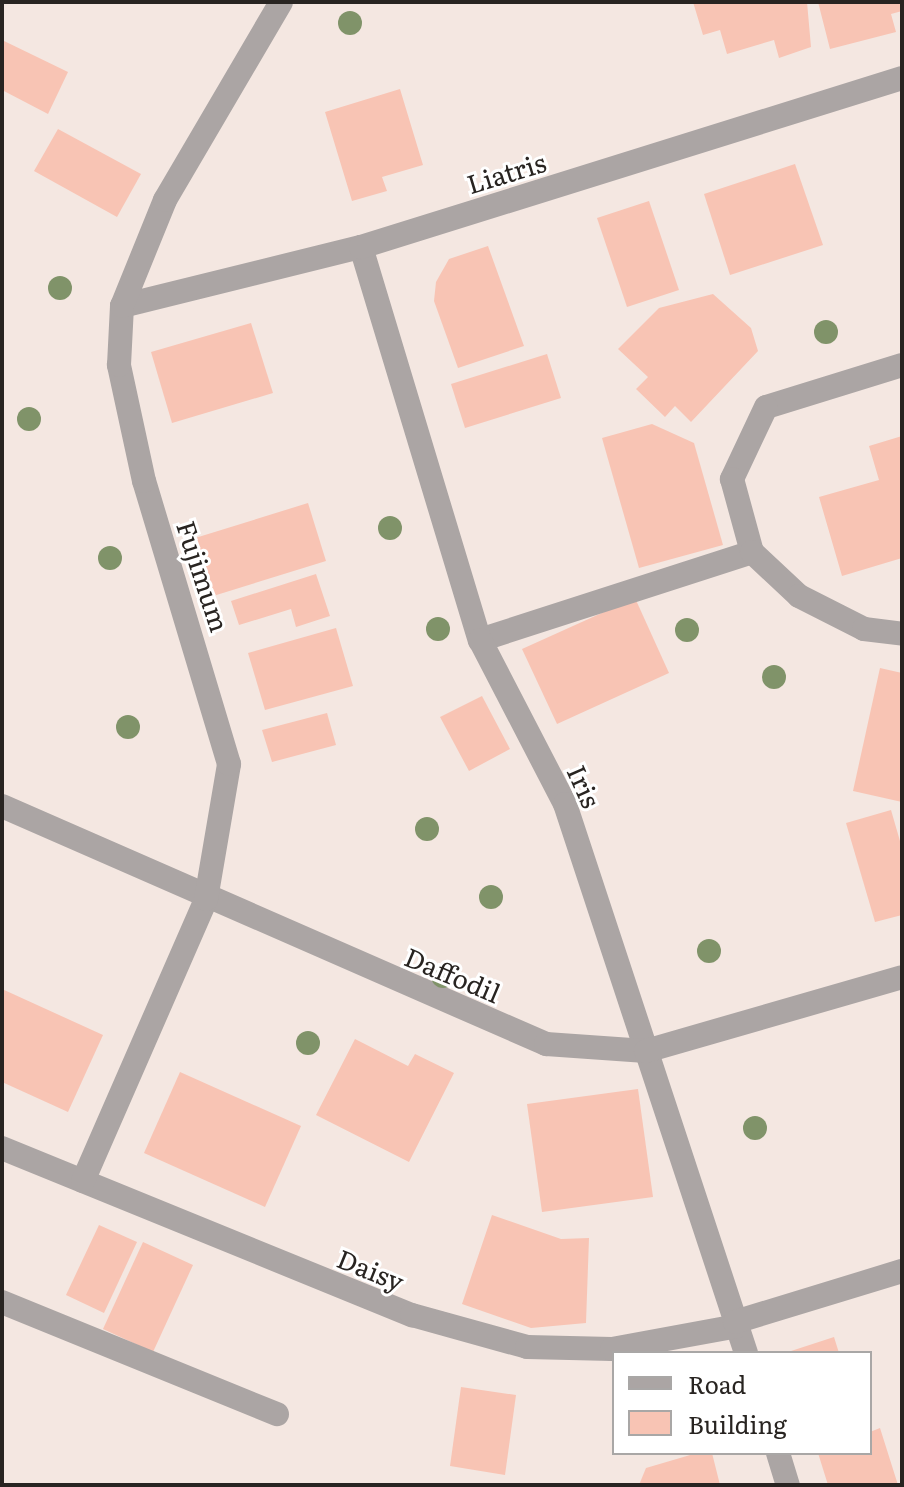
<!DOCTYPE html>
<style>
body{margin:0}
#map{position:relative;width:904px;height:1487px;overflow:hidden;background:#f4e7e1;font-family:Literata,serif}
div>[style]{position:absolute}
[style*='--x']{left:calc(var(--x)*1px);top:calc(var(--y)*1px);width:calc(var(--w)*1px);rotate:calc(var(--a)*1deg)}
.building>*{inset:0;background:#f8c4b4}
.service>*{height:24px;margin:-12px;padding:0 12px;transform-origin:12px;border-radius:12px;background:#aba5a4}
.minor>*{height:24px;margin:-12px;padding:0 12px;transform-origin:12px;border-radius:12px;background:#aba5a4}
.trees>*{width:24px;height:24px;margin:-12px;border-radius:50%;background:#809369}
span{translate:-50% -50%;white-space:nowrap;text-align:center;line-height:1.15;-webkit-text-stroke:6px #fff;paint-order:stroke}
.street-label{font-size:26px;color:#282421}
.frame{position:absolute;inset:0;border:4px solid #282421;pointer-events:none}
.legend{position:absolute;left:612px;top:1351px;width:260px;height:104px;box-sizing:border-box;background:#fff;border:2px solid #a9a7a6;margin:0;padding:10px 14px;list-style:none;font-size:24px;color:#282421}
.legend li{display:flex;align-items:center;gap:16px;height:40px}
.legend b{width:40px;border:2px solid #a9a7a6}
</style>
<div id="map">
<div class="building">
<i style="clip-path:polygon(693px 2px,807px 2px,811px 47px,779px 58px,774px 40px,727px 54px,720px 30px,703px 35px)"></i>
<i style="clip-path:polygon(818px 2px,902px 2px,902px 11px,891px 14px,896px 32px,830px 49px)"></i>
<i style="clip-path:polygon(2px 40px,68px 72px,48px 114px,2px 90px)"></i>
<i style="clip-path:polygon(400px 89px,423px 165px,382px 177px,387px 191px,352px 201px,325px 112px)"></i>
<i style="clip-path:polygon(58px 129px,141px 174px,117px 217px,34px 171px)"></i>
<i style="clip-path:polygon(795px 164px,823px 245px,730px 275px,704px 194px)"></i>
<i style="clip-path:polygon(649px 201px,679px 290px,627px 307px,597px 218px)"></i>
<i style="clip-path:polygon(488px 246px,524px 346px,458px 368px,434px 301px,436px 282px,449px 259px)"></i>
<i style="clip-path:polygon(713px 294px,751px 328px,758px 351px,691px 422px,675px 406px,665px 417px,636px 389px,648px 377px,618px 349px,659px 308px)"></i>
<i style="clip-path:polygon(251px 323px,273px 393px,172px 423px,151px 352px)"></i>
<i style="clip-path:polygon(547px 354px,561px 398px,465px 428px,451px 384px)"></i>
<i style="clip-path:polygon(652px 424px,694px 443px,723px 545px,639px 568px,602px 438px)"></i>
<i style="clip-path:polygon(902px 436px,902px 558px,842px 576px,819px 497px,879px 480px,869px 446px)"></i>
<i style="clip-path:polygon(308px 503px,326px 561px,210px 597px,192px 539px)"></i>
<i style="clip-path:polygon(316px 574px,330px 616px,296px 627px,291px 609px,239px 625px,231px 601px)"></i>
<i style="clip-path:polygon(635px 598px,669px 673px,557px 724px,522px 649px)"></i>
<i style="clip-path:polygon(336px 628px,353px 686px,265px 710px,248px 653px)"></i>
<i style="clip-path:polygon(880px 668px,902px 673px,902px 802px,853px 791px)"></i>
<i style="clip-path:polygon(482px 696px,510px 749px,469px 771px,440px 717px)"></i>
<i style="clip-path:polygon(327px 713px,336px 745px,272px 762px,262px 730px)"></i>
<i style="clip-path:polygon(891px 810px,902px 848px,902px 915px,875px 922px,846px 823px)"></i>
<i style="clip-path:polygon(2px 989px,103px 1035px,68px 1112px,2px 1082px)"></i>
<i style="clip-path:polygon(355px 1039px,408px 1066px,415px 1054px,454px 1073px,409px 1162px,316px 1115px)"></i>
<i style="clip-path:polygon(180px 1072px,301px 1126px,265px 1207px,144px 1153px)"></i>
<i style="clip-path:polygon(638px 1089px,653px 1197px,542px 1212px,527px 1104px)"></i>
<i style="clip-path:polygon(492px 1215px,561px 1239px,589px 1238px,586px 1323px,531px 1328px,462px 1304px)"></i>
<i style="clip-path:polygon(99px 1225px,137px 1242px,104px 1313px,66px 1295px)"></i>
<i style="clip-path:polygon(143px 1242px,193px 1265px,153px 1352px,103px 1329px)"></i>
<i style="clip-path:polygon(834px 1337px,839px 1353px,788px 1353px,788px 1352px)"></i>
<i style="clip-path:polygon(461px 1387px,516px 1395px,505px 1475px,450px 1466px)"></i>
<i style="clip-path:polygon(880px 1428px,898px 1485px,828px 1485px,818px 1453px,870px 1453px,870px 1432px)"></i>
<i style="clip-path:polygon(697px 1453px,712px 1453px,720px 1485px,639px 1485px,646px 1468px)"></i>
</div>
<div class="service">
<i style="--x:480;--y:640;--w:286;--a:-17.9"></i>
</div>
<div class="minor">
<i style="--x:361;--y:247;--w:411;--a:73.2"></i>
<i style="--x:480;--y:640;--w:185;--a:62.6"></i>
<i style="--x:565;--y:804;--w:578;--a:71.75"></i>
<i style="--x:122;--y:306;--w:246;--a:-13.9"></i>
<i style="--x:361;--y:247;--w:567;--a:-17.35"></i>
<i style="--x:902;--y:365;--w:142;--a:162.8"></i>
<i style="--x:766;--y:407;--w:80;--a:115.3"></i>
<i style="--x:732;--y:479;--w:76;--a:74.7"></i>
<i style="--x:752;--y:552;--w:64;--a:43.1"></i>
<i style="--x:799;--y:596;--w:73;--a:26.9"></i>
<i style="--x:864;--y:629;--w:38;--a:7"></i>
<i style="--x:2;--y:806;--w:594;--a:23.63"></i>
<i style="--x:546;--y:1044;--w:100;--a:4"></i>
<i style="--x:646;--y:1051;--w:266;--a:-16.1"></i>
<i style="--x:2;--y:1148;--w:443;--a:22.2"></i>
<i style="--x:412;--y:1315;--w:119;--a:15.5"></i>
<i style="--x:527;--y:1347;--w:85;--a:1.3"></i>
<i style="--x:612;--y:1349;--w:127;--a:-10.4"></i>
<i style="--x:83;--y:1181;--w:308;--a:-66.4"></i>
<i style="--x:206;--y:899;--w:137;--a:-80.3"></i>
<i style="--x:229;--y:764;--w:295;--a:-106.7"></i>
<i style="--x:144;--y:481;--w:119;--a:-102.2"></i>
<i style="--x:119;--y:365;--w:59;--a:-87.1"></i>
<i style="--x:122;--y:306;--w:114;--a:-67.9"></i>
<i style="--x:165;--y:200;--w:229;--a:-59.6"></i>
<i style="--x:2;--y:1302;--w:297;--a:22.2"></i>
<i style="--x:735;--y:1322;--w:175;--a:-17"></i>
<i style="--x:778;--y:1453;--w:34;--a:73"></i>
</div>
<div class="trees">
<i style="left:350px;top:23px"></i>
<i style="left:60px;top:288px"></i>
<i style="left:826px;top:332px"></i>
<i style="left:29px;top:419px"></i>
<i style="left:390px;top:528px"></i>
<i style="left:110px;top:558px"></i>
<i style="left:438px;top:629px"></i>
<i style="left:687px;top:630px"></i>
<i style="left:774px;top:677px"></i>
<i style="left:128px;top:727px"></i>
<i style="left:427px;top:829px"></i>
<i style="left:491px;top:897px"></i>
<i style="left:709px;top:951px"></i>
<i style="left:443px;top:976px"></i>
<i style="left:308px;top:1043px"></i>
<i style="left:755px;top:1128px"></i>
</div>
<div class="street-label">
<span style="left:506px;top:172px;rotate:-17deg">Liatris</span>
<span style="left:204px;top:576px;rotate:72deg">Fujimum</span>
<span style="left:585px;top:786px;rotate:66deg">Iris</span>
<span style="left:453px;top:974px;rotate:23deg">Daffodil</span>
<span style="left:371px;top:1269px;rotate:22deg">Daisy</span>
</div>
<div class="frame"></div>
<ul class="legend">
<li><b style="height:10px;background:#aba5a4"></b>Road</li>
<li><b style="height:22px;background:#f8c4b4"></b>Building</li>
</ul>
</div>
